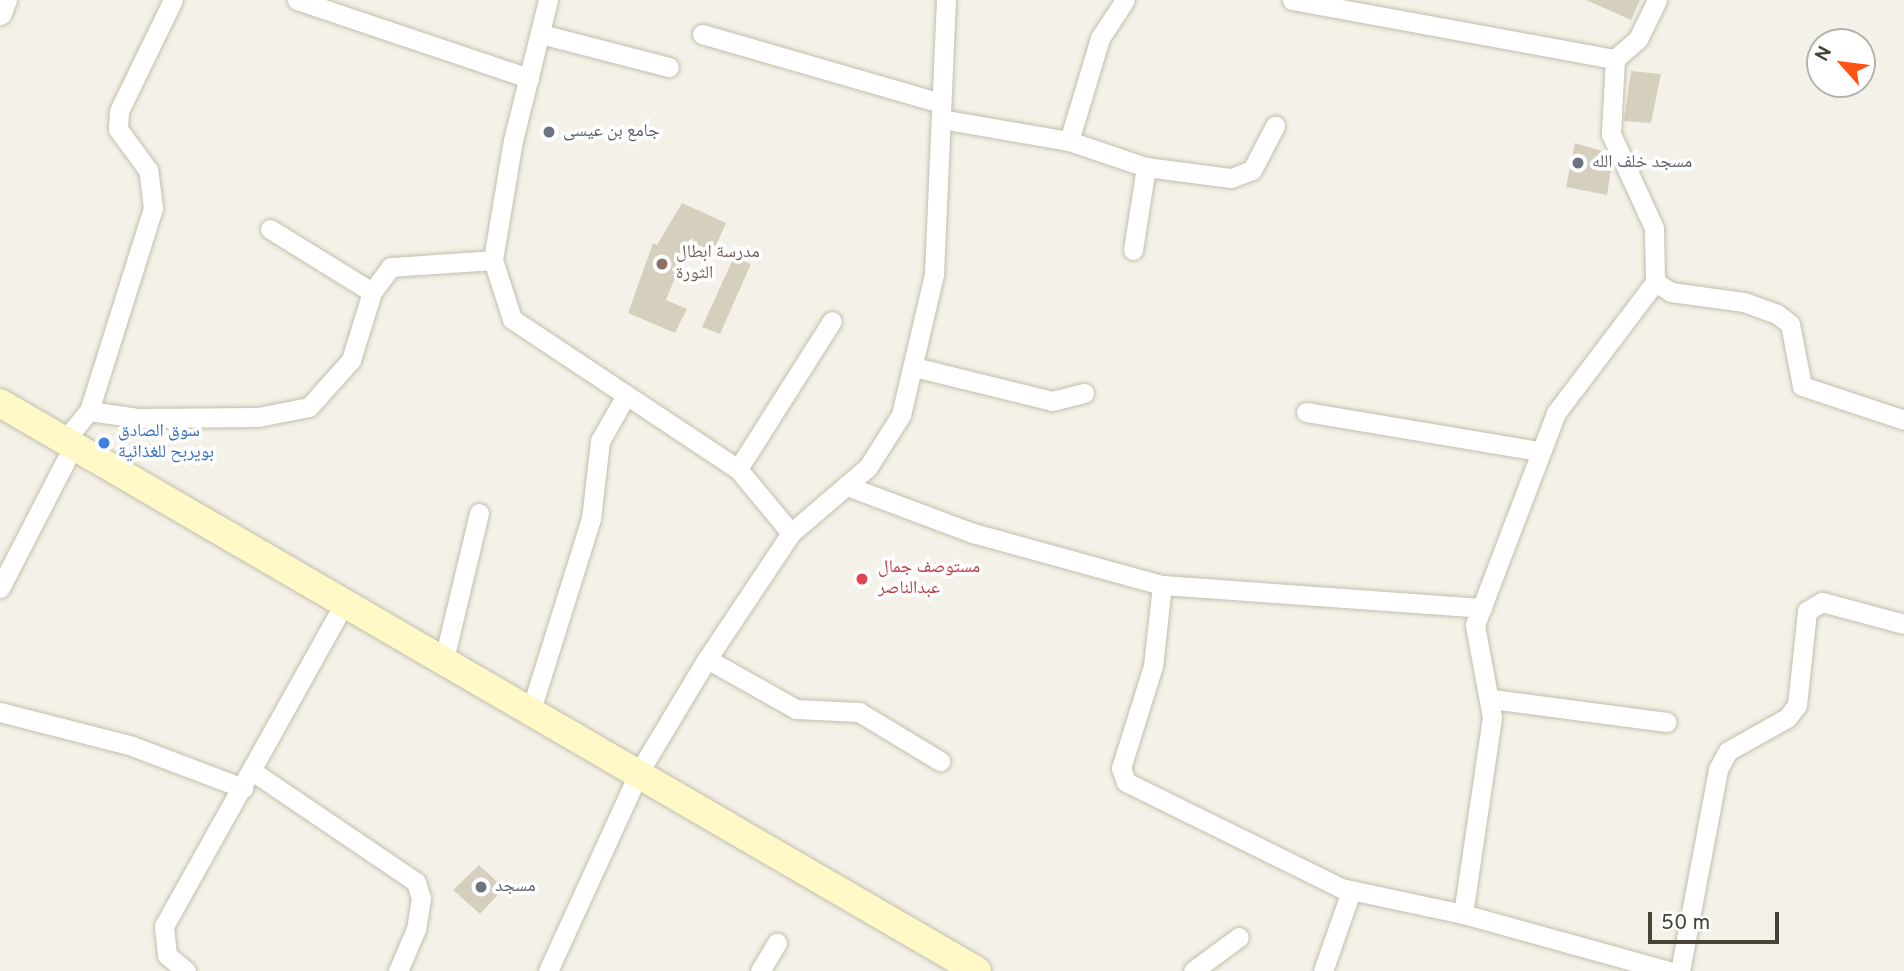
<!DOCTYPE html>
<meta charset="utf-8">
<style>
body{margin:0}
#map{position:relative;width:1904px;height:971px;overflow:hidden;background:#f4f2e8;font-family:Overpass,"Noto Naskh Arabic",sans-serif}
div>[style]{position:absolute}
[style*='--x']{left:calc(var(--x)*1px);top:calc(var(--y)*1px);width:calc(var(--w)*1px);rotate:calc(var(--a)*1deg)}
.building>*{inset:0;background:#d7cfbd}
.roads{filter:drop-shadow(0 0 2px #c3bead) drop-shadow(0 0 2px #c3bead)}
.minor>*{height:19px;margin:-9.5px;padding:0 9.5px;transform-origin:9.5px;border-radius:9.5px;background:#fff}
.tertiary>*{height:24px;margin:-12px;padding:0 12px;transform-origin:12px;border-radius:12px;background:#fff}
.secondary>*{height:28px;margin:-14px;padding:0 14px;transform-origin:14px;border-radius:14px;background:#fff8c7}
.dots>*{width:19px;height:19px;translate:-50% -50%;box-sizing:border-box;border:4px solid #fff;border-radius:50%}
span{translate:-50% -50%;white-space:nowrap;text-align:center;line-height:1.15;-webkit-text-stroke:7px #fff;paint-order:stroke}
.worship-label{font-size:18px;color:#5b616d}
.left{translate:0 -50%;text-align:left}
.education-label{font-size:18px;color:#785e54}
.shop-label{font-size:18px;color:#366cbe}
.health-label{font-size:18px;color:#be3a42}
.north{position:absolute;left:1806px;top:28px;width:70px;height:70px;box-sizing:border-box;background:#fff;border:2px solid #b6b4af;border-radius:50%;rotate:298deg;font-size:19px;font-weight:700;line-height:28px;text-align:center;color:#484336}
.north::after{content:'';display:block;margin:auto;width:24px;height:32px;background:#ff5214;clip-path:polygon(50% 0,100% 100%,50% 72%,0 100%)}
.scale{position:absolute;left:1648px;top:912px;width:131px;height:32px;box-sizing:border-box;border:4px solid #484336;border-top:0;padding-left:9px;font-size:21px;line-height:24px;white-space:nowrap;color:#484336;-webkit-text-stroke:5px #fff;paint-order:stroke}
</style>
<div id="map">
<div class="building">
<i style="clip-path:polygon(1586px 0,1640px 0,1631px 20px)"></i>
<i style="clip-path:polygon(1631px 71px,1661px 74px,1651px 123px,1624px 121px)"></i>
<i style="clip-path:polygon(1575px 143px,1606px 152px,1611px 169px,1607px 195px,1566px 187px)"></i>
<i style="clip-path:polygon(682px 203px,726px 223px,713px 252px,690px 241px,666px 300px,687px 309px,675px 333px,628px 313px,653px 243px,657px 245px)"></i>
<i style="clip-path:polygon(734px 257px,751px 264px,720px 334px,702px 327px)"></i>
<i style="clip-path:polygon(479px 865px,504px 888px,480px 914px,453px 890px)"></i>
</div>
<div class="roads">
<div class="minor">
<i style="--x:297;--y:0;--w:245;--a:18.6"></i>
<i style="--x:548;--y:0;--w:144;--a:104"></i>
<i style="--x:513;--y:140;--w:122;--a:99.5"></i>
<i style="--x:493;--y:260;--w:62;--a:72.1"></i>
<i style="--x:512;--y:319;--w:271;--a:33.6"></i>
<i style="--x:738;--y:469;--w:83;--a:50.4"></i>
<i style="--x:1292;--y:0;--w:328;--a:10.4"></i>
<i style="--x:1615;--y:59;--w:30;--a:-41"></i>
<i style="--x:1638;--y:39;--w:43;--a:-64"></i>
<i style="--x:541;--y:34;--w:132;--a:14.5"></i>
<i style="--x:702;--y:34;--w:249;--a:16.1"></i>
<i style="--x:1615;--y:59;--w:75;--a:93.1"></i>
<i style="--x:1611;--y:134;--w:103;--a:65.4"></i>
<i style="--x:1654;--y:228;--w:54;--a:88.9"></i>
<i style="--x:1655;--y:282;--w:19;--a:32"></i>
<i style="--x:1671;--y:292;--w:74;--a:7.8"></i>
<i style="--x:1744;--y:302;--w:35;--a:20"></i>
<i style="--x:1777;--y:314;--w:16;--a:38"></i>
<i style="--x:1790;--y:324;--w:63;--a:79"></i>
<i style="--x:1802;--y:386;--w:108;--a:18.4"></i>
<i style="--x:941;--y:119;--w:130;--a:9.8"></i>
<i style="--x:1069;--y:141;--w:81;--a:18.7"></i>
<i style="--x:1146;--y:167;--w:86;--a:7.4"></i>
<i style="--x:1231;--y:178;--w:22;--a:-21"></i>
<i style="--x:1252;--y:170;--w:50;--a:-62.4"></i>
<i style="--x:1069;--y:141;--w:108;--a:-73.2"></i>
<i style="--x:1100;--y:38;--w:45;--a:-56.7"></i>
<i style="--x:270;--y:229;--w:120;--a:31.7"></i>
<i style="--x:1133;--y:250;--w:84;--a:-81.1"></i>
<i style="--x:914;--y:367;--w:142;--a:13.8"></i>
<i style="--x:1052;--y:401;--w:33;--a:-14"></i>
<i style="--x:89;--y:411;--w:49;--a:8.1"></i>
<i style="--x:138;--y:418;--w:120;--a:-0.5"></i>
<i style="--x:258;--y:417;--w:52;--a:-11.1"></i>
<i style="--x:309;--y:407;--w:63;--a:-48.2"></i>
<i style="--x:351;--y:360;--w:71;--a:-72.8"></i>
<i style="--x:372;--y:292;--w:31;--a:-53"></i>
<i style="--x:391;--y:267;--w:102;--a:-3.9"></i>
<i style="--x:1306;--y:412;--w:236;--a:9.5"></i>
<i style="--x:66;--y:439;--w:36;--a:-51"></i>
<i style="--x:89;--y:411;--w:213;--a:-72.5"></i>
<i style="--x:153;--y:208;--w:38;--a:-97"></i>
<i style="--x:148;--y:170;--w:51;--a:-126.2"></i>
<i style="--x:118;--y:129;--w:18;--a:-87"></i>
<i style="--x:119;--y:111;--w:123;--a:-64.1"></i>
<i style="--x:738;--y:469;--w:175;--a:-57.6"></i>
<i style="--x:847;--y:486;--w:134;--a:20.5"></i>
<i style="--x:973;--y:533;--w:196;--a:15.4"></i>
<i style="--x:1162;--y:585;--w:321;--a:4.1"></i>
<i style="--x:1162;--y:585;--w:81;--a:96.3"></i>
<i style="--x:1153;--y:666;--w:107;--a:107.4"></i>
<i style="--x:1121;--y:768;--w:15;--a:70"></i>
<i style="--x:1126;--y:782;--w:240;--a:26.2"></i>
<i style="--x:1341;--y:888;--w:125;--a:12"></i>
<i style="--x:1463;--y:914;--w:213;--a:15.5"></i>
<i style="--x:0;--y:588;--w:144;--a:-62.7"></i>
<i style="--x:444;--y:659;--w:150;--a:-76.5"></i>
<i style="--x:707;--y:659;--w:102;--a:29.3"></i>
<i style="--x:796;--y:709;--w:63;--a:2.7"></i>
<i style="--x:859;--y:712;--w:95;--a:31.2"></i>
<i style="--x:1492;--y:699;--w:176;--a:7.5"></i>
<i style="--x:531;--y:710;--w:200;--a:-72.6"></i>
<i style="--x:591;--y:519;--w:79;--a:-83.4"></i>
<i style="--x:600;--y:441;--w:51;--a:-60.4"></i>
<i style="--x:0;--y:712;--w:136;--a:14.4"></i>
<i style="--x:132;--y:746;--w:119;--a:20.7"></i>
<i style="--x:252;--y:771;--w:198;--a:34.1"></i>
<i style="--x:416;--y:882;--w:17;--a:73"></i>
<i style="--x:421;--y:898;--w:31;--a:99"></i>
<i style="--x:416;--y:929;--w:46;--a:113.2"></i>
<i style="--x:1463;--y:914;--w:199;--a:-81.6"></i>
<i style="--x:1492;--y:717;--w:94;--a:-100.5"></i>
<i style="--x:1475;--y:625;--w:227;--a:-69.1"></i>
<i style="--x:1556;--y:413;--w:164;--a:-52.9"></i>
<i style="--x:186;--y:971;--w:25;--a:-140"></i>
<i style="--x:167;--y:955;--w:29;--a:-96"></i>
<i style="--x:164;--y:926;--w:354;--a:-60.8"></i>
<i style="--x:548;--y:971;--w:219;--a:-65.4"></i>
<i style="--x:639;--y:772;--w:132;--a:-59"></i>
<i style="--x:707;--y:659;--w:151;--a:-56.3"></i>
<i style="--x:791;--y:533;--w:101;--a:-40.6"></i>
<i style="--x:868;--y:467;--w:62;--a:-57.6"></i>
<i style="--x:901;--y:415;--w:145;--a:-76.8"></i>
<i style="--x:934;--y:274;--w:274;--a:-87.5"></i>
<i style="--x:760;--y:971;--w:33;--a:-59"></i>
<i style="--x:1193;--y:971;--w:57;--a:-36.5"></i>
<i style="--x:1323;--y:971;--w:85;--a:-70.7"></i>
<i style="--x:1680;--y:971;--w:206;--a:-79.3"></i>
<i style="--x:1718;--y:769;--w:21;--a:-61"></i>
<i style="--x:1728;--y:751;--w:68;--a:-29.2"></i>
<i style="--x:1787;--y:718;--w:16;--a:-52"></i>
<i style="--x:1797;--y:705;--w:95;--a:-83.9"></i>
<i style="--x:1807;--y:611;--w:17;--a:-31"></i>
<i style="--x:1822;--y:602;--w:85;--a:15"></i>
</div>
<div class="tertiary">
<i style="--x:0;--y:13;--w:14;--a:-69"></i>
</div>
<div class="secondary">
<i style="--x:0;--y:403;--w:1130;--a:30.17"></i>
</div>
</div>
<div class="dots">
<i style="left:549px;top:132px;background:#6b7280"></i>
<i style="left:1578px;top:163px;background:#6b7280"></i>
<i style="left:662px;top:264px;background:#8d6e63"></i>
<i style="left:104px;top:443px;background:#3f7fe0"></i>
<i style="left:862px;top:579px;background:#e0444e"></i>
<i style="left:481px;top:887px;background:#6b7280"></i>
</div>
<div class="worship-label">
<span class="left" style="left:563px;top:132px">جامع بن عيسى</span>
<span class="left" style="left:1592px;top:163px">مسجد خلف الله</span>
<span class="left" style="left:495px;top:887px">مسجد</span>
</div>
<div class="education-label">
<span class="left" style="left:676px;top:264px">مدرسة ابطال<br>الثورة</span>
</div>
<div class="shop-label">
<span class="left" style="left:118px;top:443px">سوق الصادق<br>بويربح للغذائية</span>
</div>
<div class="health-label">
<span class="left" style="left:878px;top:579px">مستوصف جمال<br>عبدالناصر</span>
</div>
<div class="north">N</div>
<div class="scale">50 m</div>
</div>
